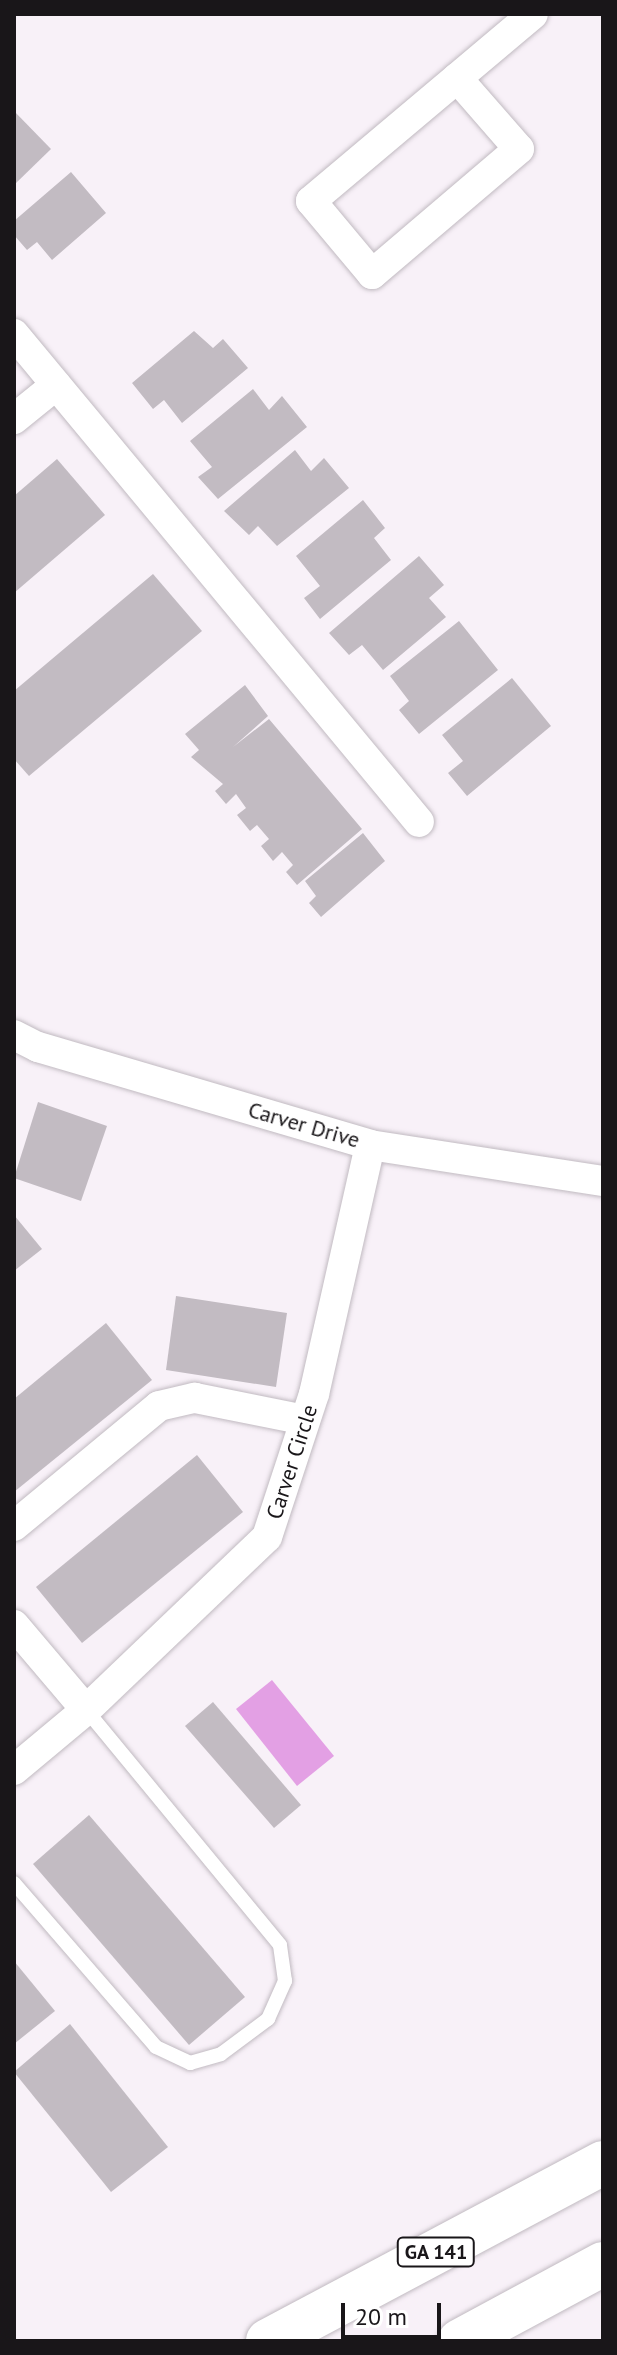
<!DOCTYPE html>
<style>
body{margin:0}
#map{position:relative;width:617px;height:2355px;overflow:hidden;background:#f8f1f8;font-family:"PT Sans",sans-serif}
div>[style]{position:absolute}
[style*='--x']{left:calc(var(--x)*1px);top:calc(var(--y)*1px);width:calc(var(--w)*1px);rotate:calc(var(--a)*1deg)}
.water>*{inset:0;background:#e3a0e4}
.building>*{inset:0;background:#c2bbc2}
.roads{filter:drop-shadow(0 0 2px #c1bac1) drop-shadow(0 0 2px #c1bac1)}
.service>*{height:14px;margin:-7px;padding:0 7px;transform-origin:7px;border-radius:7px;background:#fff}
.minor>*{height:30px;margin:-15px;padding:0 15px;transform-origin:15px;border-radius:15px;background:#fff}
.motorway>*{height:44px;margin:-22px;padding:0 22px;transform-origin:22px;border-radius:22px;background:#fff}
span{translate:-50% -50%;white-space:nowrap;text-align:center;line-height:1.15;-webkit-text-stroke:6px #fff;paint-order:stroke}
.shield-label span{padding:2px 6px;background:#fff;border:2px solid;border-radius:6px;-webkit-text-stroke-width:0}
.shield-label{font-size:20px;color:#191619;font-weight:700}
.street-label{font-size:22px;color:#191619}
.frame{position:absolute;inset:0;border:16px solid #191619;pointer-events:none}
.scale{position:absolute;left:341px;top:2303px;width:100px;height:36px;box-sizing:border-box;border:4px solid #191619;border-top:0;padding-left:10px;font-size:24px;line-height:28px;white-space:nowrap;color:#191619;-webkit-text-stroke:6px #fff;paint-order:stroke}
</style>
<div id="map">
<div class="water">
<i style="clip-path:polygon(272px 1680px,334px 1756px,297px 1786px,236px 1709px)"></i>
</div>
<div class="building">
<i style="clip-path:polygon(14px 111px,51px 149px,14px 185px)"></i>
<i style="clip-path:polygon(71px 172px,106px 213px,52px 260px,37px 242px,27px 250px,14px 235px,14px 221px)"></i>
<i style="clip-path:polygon(194px 331px,213px 348px,223px 339px,248px 368px,182px 423px,164px 400px,153px 409px,132px 383px)"></i>
<i style="clip-path:polygon(253px 389px,269px 410px,282px 396px,307px 427px,218px 499px,198px 477px,212px 467px,190px 441px)"></i>
<i style="clip-path:polygon(295px 450px,311px 471px,324px 458px,349px 488px,277px 546px,258px 526px,249px 535px,224px 511px)"></i>
<i style="clip-path:polygon(57px 459px,105px 515px,14px 593px,14px 496px)"></i>
<i style="clip-path:polygon(363px 500px,385px 528px,374px 538px,391px 560px,320px 619px,304px 598px,320px 586px,296px 556px)"></i>
<i style="clip-path:polygon(419px 556px,444px 585px,429px 598px,446px 617px,383px 670px,362px 645px,349px 655px,329px 633px)"></i>
<i style="clip-path:polygon(153px 574px,202px 631px,29px 776px,14px 759px,14px 691px)"></i>
<i style="clip-path:polygon(459px 621px,498px 670px,419px 734px,399px 710px,409px 701px,390px 676px)"></i>
<i style="clip-path:polygon(512px 678px,551px 726px,467px 796px,448px 773px,463px 761px,442px 735px)"></i>
<i style="clip-path:polygon(245px 685px,268px 716px,233px 747px,269px 719px,362px 829px,297px 885px,286px 872px,293px 865px,282px 852px,273px 861px,261px 846px,269px 839px,257px 825px,250px 831px,237px 815px,246px 808px,236px 794px,226px 804px,215px 791px,223px 784px,191px 757px,199px 750px,185px 734px)"></i>
<i style="clip-path:polygon(363px 833px,385px 861px,321px 917px,309px 903px,316px 896px,305px 881px)"></i>
<i style="clip-path:polygon(38px 1102px,107px 1126px,81px 1201px,14px 1178px)"></i>
<i style="clip-path:polygon(14px 1215px,42px 1249px,14px 1271px)"></i>
<i style="clip-path:polygon(176px 1296px,287px 1313px,276px 1387px,166px 1370px)"></i>
<i style="clip-path:polygon(106px 1323px,152px 1380px,14px 1492px,14px 1399px)"></i>
<i style="clip-path:polygon(197px 1455px,243px 1512px,82px 1643px,36px 1587px)"></i>
<i style="clip-path:polygon(213px 1702px,301px 1805px,274px 1828px,185px 1726px)"></i>
<i style="clip-path:polygon(89px 1815px,245px 1997px,189px 2045px,33px 1864px)"></i>
<i style="clip-path:polygon(14px 1961px,55px 2011px,14px 2044px)"></i>
<i style="clip-path:polygon(70px 2024px,168px 2147px,111px 2192px,14px 2072px)"></i>
</div>
<div class="roads">
<div class="service">
<i style="--x:14;--y:1883;--w:217;--a:49.1"></i>
<i style="--x:156;--y:2047;--w:38;--a:25"></i>
<i style="--x:190;--y:2063;--w:32;--a:-16"></i>
<i style="--x:221;--y:2054;--w:59;--a:-36.7"></i>
<i style="--x:268;--y:2019;--w:42;--a:-65.9"></i>
<i style="--x:285;--y:1981;--w:36;--a:-98"></i>
<i style="--x:280;--y:1945;--w:305;--a:-129.5"></i>
</div>
<div class="minor">
<i style="--x:457;--y:78;--w:94;--a:48.9"></i>
<i style="--x:519;--y:149;--w:193;--a:139.6"></i>
<i style="--x:372;--y:274;--w:95;--a:-129.9"></i>
<i style="--x:311;--y:201;--w:290;--a:-40.1"></i>
<i style="--x:14;--y:334;--w:634;--a:50.31"></i>
<i style="--x:14;--y:419;--w:54;--a:-39"></i>
<i style="--x:14;--y:1035;--w:27;--a:27"></i>
<i style="--x:38;--y:1047;--w:346;--a:16.4"></i>
<i style="--x:370;--y:1145;--w:236;--a:8.8"></i>
<i style="--x:14;--y:1526;--w:188;--a:-39.6"></i>
<i style="--x:159;--y:1406;--w:37;--a:-13"></i>
<i style="--x:195;--y:1398;--w:112;--a:11.3"></i>
<i style="--x:14;--y:1625;--w:111;--a:49.7"></i>
<i style="--x:14;--y:1770;--w:94;--a:-39.8"></i>
<i style="--x:86;--y:1710;--w:250;--a:-43.7"></i>
<i style="--x:267;--y:1537;--w:151;--a:-71.8"></i>
<i style="--x:314;--y:1394;--w:255;--a:-77.3"></i>
</div>
<div class="motorway">
<i style="--x:268;--y:2341;--w:379;--a:-28"></i>
<i style="--x:460;--y:2341;--w:162;--a:-28.3"></i>
</div>
</div>
<div class="shield-label">
<span style="left:436px;top:2252px">GA 141</span>
</div>
<div class="street-label">
<span style="left:304px;top:1125px;rotate:16deg">Carver Drive</span>
<span style="left:292px;top:1462px;rotate:-72deg">Carver Circle</span>
</div>
<div class="frame"></div>
<div class="scale">20 m</div>
</div>
